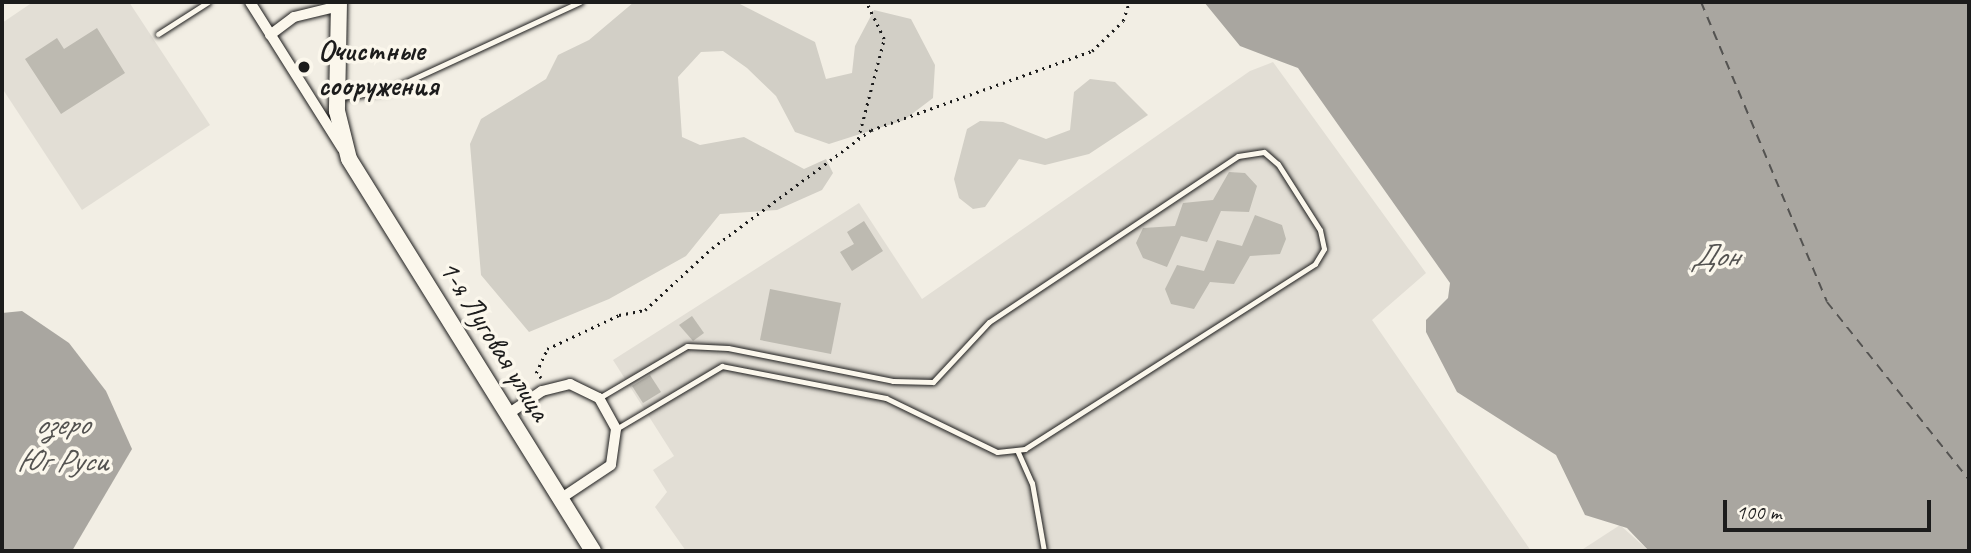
<!DOCTYPE html>
<meta charset="utf-8">
<style>
body{margin:0}
#map{position:relative;width:1971px;height:553px;overflow:hidden;background:#f2eee4;font-family:Caveat,sans-serif}
div>[style]{position:absolute}
[style*='--x']{left:calc(var(--x)*1px);top:calc(var(--y)*1px);width:calc(var(--w)*1px);rotate:calc(var(--a)*1deg)}
.built>*{inset:0;background:#e2ded5}
.green>*{inset:0;background:#d2cfc6}
.water>*{inset:0;background:#a9a6a0}
.ferry>*{height:2px;margin-top:-1px;transform-origin:0;background:repeating-linear-gradient(90deg,#545351 0 9px,transparent 0 16px)}
.building>*{inset:0;background:#bdbab1}
.path>*{height:2.5px;margin-top:-1.25px;transform-origin:0;background:repeating-linear-gradient(90deg,#1c1c1c 0 2px,transparent 0 7px)}
.roads{filter:drop-shadow(0 0 2px #1c1c1c) drop-shadow(0 0 2px #1c1c1c)}
.service>*{height:5px;margin:-2.5px;padding:0 2.5px;transform-origin:2.5px;border-radius:2.5px;background:#fbf7ec}
.minor>*{height:10px;margin:-5px;padding:0 5px;transform-origin:5px;border-radius:5px;background:#fbf7ec}
.secondary>*{height:16px;margin:-8px;padding:0 8px;transform-origin:8px;border-radius:8px;background:#fbf7ec}
.dots>*{width:19px;height:19px;translate:-50% -50%;box-sizing:border-box;border:4px solid #fbf7ec;border-radius:50%}
span{translate:-50% -50%;white-space:nowrap;text-align:center;line-height:1.15;-webkit-text-stroke:7px #fbf7ec;paint-order:stroke}
.poi-label{font-size:30px;color:#1c1c1c;font-weight:700}
.left{translate:0 -50%;text-align:left}
.street-label{font-size:30px;color:#1c1c1c}
.water-label{font-size:32px;color:#545351;font-style:italic}
.frame{position:absolute;inset:0;border:4px solid #1c1c1c;pointer-events:none}
.scale{position:absolute;left:1723px;top:500px;width:208px;height:32px;box-sizing:border-box;border:4px solid #1c1c1c;border-top:0;padding-left:9px;font-size:21px;line-height:24px;white-space:nowrap;color:#1c1c1c;-webkit-text-stroke:5px #fbf7ec;paint-order:stroke}
</style>
<div id="map">
<div class="built">
<i style="clip-path:polygon(33px 2px,129px 2px,210px 125px,82px 210px,2px 88px,2px 23px)"></i>
<i style="clip-path:polygon(1273px 62px,1426px 273px,1372px 320px,1531px 551px,686px 551px,655px 507px,667px 492px,653px 470px,674px 456px,613px 360px,859px 203px,922px 299px,1250px 71px)"></i>
<i style="clip-path:polygon(1620px 525px,1649px 551px,1580px 551px)"></i>
</div>
<div class="green">
<i style="clip-path:polygon(634px 2px,736px 2px,815px 42px,826px 79px,852px 73px,855px 46px,874px 10px,911px 19px,935px 65px,933px 98px,904px 120px,829px 144px,795px 132px,776px 96px,747px 68px,723px 51px,701px 52px,678px 77px,682px 137px,700px 145px,744px 137px,804px 169px,826px 159px,833px 173px,822px 190px,777px 210px,720px 214px,686px 256px,609px 299px,529px 332px,481px 275px,470px 144px,481px 119px,546px 79px,558px 55px,589px 40px)"></i>
<i style="clip-path:polygon(1090px 79px,1115px 82px,1148px 115px,1089px 154px,1045px 165px,1019px 159px,985px 207px,973px 209px,959px 198px,954px 179px,967px 129px,980px 121px,1003px 122px,1046px 139px,1070px 130px,1074px 92px)"></i>
</div>
<div class="water">
<i style="clip-path:polygon(1204px 2px,1969px 2px,1969px 551px,1649px 551px,1627px 528px,1585px 515px,1556px 455px,1457px 392px,1426px 332px,1426px 320px,1448px 298px,1450px 283px,1298px 68px,1240px 46px)"></i>
<i style="clip-path:polygon(22px 311px,69px 343px,106px 391px,132px 449px,72px 551px,2px 551px,2px 313px)"></i>
</div>
<div class="ferry">
<i style="--x:1701;--y:2;--w:325;--a:67.2"></i>
<i style="--x:1827;--y:302;--w:228;--a:51.4"></i>
</div>
<div class="building">
<i style="clip-path:polygon(97px 28px,125px 73px,61px 114px,25px 59px,57px 38px,64px 49px)"></i>
<i style="clip-path:polygon(1229px 172px,1245px 173px,1257px 186px,1249px 212px,1221px 211px,1207px 242px,1181px 236px,1167px 267px,1143px 258px,1136px 243px,1143px 228px,1175px 226px,1183px 203px,1213px 200px)"></i>
<i style="clip-path:polygon(1255px 215px,1282px 225px,1286px 239px,1280px 254px,1250px 256px,1234px 284px,1210px 282px,1194px 309px,1171px 304px,1165px 289px,1177px 265px,1204px 271px,1217px 240px,1242px 246px)"></i>
<i style="clip-path:polygon(864px 221px,883px 251px,852px 271px,840px 252px,854px 244px,847px 232px)"></i>
<i style="clip-path:polygon(770px 289px,841px 303px,831px 354px,760px 340px)"></i>
<i style="clip-path:polygon(692px 316px,704px 333px,693px 341px,679px 325px)"></i>
<i style="clip-path:polygon(650px 375px,661px 392px,643px 403px,632px 386px)"></i>
</div>
<div class="path">
<i style="--x:858;--y:139;--w:103;--a:-75.4"></i>
<i style="--x:884;--y:39;--w:41;--a:-115.9"></i>
<i style="--x:541;--y:378;--w:7;--a:-135"></i>
<i style="--x:536;--y:373;--w:26;--a:-65"></i>
<i style="--x:547;--y:349;--w:80;--a:-25.3"></i>
<i style="--x:619;--y:315;--w:26;--a:-11"></i>
<i style="--x:645;--y:310;--w:91;--a:-42.8"></i>
<i style="--x:712;--y:248;--w:198;--a:-36.6"></i>
<i style="--x:871;--y:130;--w:235;--a:-19.7"></i>
<i style="--x:1092;--y:51;--w:43;--a:-44.1"></i>
<i style="--x:1123;--y:21;--w:20;--a:-72"></i>
</div>
<div class="roads">
<div class="service">
<i style="--x:158;--y:34;--w:59;--a:-32.6"></i>
<i style="--x:341;--y:97;--w:46;--a:-7.4"></i>
<i style="--x:387;--y:91;--w:213;--a:-24.8"></i>
<i style="--x:599;--y:398;--w:102;--a:-30.6"></i>
<i style="--x:687;--y:346;--w:41;--a:2.8"></i>
<i style="--x:728;--y:348;--w:168;--a:11.3"></i>
<i style="--x:893;--y:381;--w:40;--a:1.4"></i>
<i style="--x:933;--y:382;--w:82;--a:-47"></i>
<i style="--x:989;--y:322;--w:299;--a:-33.7"></i>
<i style="--x:1238;--y:156;--w:26;--a:-9"></i>
<i style="--x:1264;--y:152;--w:18;--a:41"></i>
<i style="--x:1278;--y:164;--w:78;--a:57.5"></i>
<i style="--x:1320;--y:230;--w:19;--a:78"></i>
<i style="--x:1324;--y:249;--w:17;--a:121"></i>
<i style="--x:1315;--y:264;--w:344;--a:147.5"></i>
<i style="--x:1025;--y:449;--w:28;--a:174"></i>
<i style="--x:997;--y:452;--w:123;--a:-154.1"></i>
<i style="--x:886;--y:398;--w:167;--a:-169"></i>
<i style="--x:722;--y:366;--w:123;--a:149.3"></i>
<i style="--x:1017;--y:450;--w:36;--a:66"></i>
<i style="--x:1032;--y:483;--w:69;--a:80"></i>
</div>
<div class="minor">
<i style="--x:250;--y:2;--w:173;--a:57.8"></i>
<i style="--x:270;--y:35;--w:30;--a:-37"></i>
<i style="--x:294;--y:17;--w:46;--a:-13.7"></i>
<i style="--x:508;--y:414;--w:41;--a:-34.1"></i>
<i style="--x:542;--y:391;--w:29;--a:-14"></i>
<i style="--x:570;--y:384;--w:32;--a:26"></i>
<i style="--x:599;--y:398;--w:35;--a:61"></i>
<i style="--x:616;--y:429;--w:36;--a:98"></i>
<i style="--x:611;--y:465;--w:61;--a:146.3"></i>
</div>
<div class="secondary">
<i style="--x:339;--y:2;--w:109;--a:91.1"></i>
<i style="--x:337;--y:111;--w:49;--a:76"></i>
<i style="--x:349;--y:159;--w:462;--a:58.1"></i>
</div>
</div>
<div class="dots">
<i style="left:304px;top:67px;background:#1c1c1c"></i>
</div>
<div class="poi-label">
<span class="left" style="left:318px;top:67px">Очистные<br>сооружения</span>
</div>
<div class="street-label">
<span style="left:495px;top:340px;rotate:58deg">1-я Луговая улица</span>
</div>
<div class="water-label">
<span style="left:1715px;top:256px">Дон</span>
<span style="left:62px;top:443px">озеро<br>Юг Руси</span>
</div>
<div class="frame"></div>
<div class="scale">100 m</div>
</div>
